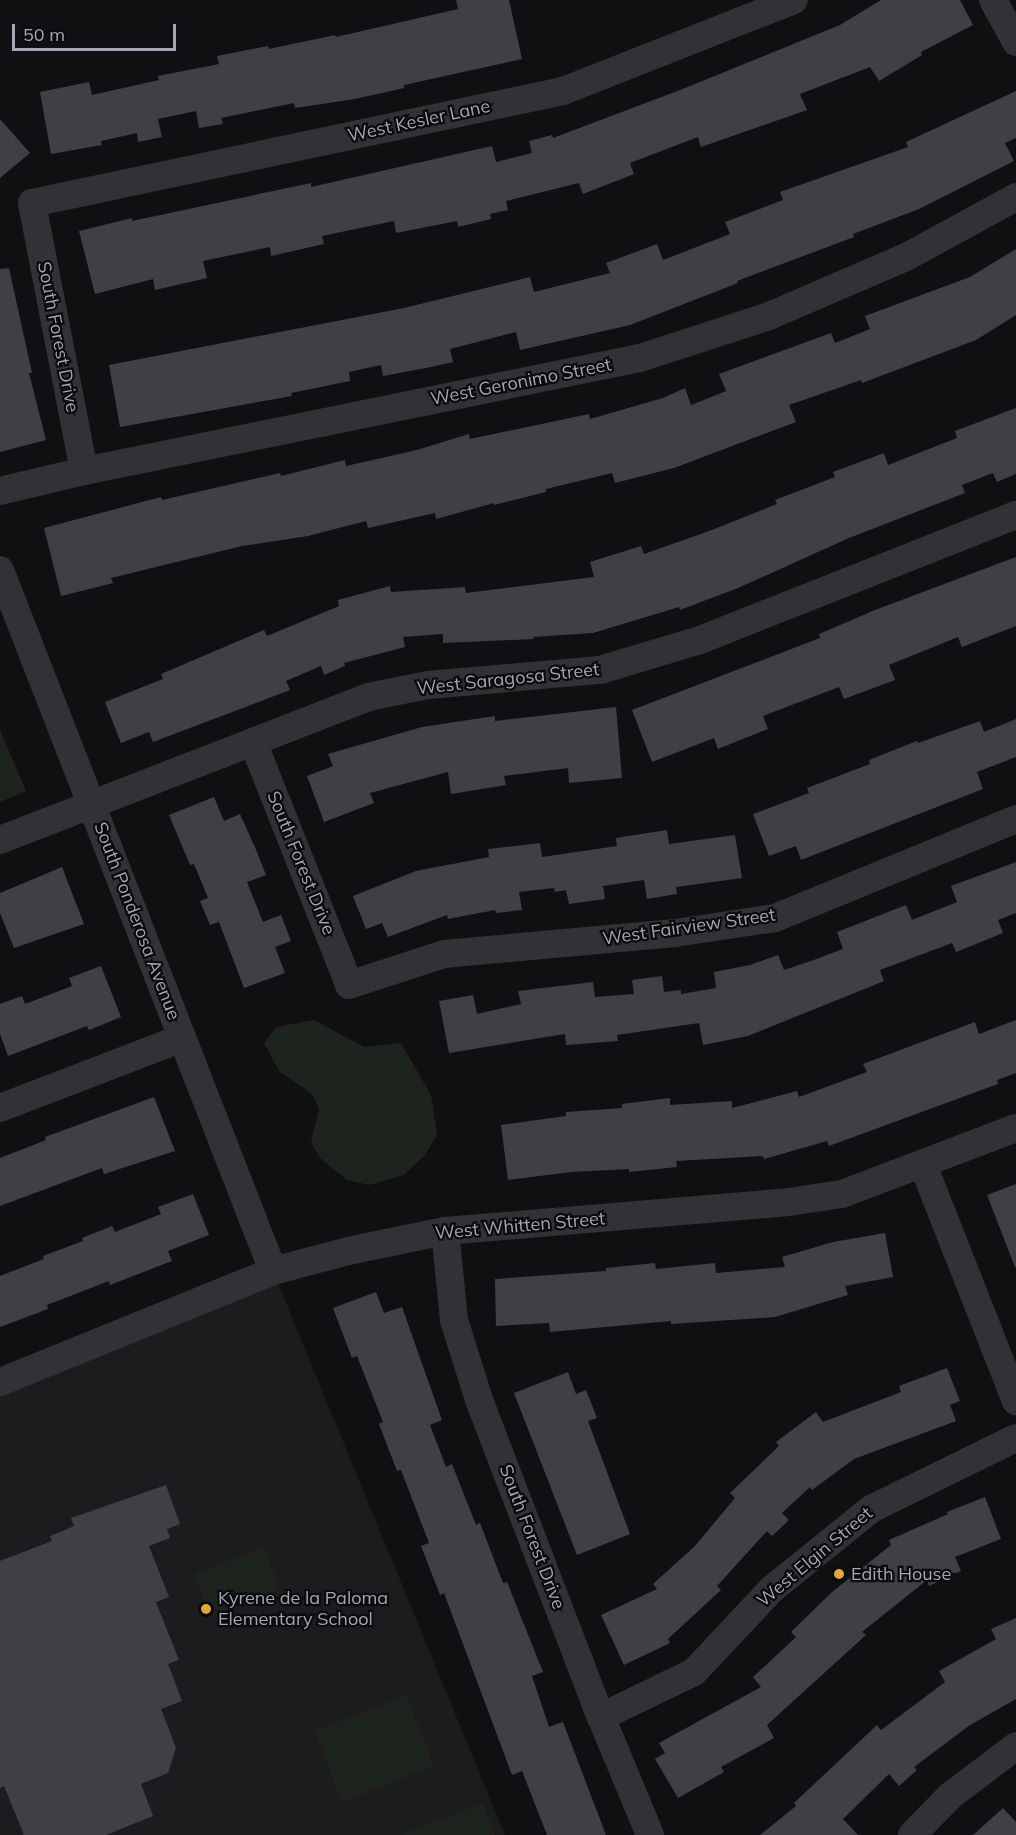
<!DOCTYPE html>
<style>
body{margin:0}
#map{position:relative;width:1016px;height:1835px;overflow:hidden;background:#101012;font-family:Mulish,sans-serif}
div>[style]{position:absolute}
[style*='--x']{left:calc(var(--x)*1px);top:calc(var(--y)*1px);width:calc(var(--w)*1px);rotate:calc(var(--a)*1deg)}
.built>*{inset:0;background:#1c1c1f}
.green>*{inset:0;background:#1d241e}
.building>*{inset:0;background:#3f4045}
.minor>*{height:28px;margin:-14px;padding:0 14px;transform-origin:14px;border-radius:14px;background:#323236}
.dots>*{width:16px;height:16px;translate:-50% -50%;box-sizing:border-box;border:3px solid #0b0b0d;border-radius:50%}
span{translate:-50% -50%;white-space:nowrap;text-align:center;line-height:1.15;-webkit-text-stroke:4.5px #0b0b0d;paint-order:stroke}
.street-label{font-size:18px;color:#a3a7b1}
.poi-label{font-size:18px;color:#a3a7b1}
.left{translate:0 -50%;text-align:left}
.scale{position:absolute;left:12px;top:24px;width:164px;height:27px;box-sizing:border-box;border:3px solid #a3a7b1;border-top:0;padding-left:8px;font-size:18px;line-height:21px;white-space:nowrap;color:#a3a7b1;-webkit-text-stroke:4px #0b0b0d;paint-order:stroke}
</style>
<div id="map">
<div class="built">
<i style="clip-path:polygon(273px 1271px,505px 1835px,0 1835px,0 1382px)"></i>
</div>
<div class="green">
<i style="clip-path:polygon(0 730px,26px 791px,0 802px)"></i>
<i style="clip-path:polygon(314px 1020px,364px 1047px,401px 1043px,431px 1095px,437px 1135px,425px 1155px,404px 1175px,369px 1185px,347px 1180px,320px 1158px,311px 1142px,319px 1109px,312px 1094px,279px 1071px,264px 1043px,276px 1027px)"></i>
<i style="clip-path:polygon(264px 1547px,280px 1589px,210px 1616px,194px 1574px)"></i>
<i style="clip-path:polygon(406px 1695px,434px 1766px,342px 1802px,314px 1731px)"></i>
<i style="clip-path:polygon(483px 1803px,495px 1835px,400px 1835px)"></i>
</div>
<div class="building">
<i style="clip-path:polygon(456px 0,509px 0,522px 59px,404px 85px,404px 88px,355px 99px,295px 108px,294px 103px,221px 118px,223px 124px,199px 128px,196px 111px,158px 119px,162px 137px,138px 142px,137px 133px,101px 141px,102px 145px,51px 154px,40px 92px,89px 82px,92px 95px,159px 80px,158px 76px,219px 64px,217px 56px,268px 46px,269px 49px,335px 35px,336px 37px,458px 9px)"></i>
<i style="clip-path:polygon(881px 0,960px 0,973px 25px,921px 52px,922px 55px,879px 81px,870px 67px,800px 94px,807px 110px,701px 147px,698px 137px,630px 163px,634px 174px,583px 194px,579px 183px,506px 201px,508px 210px,490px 214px,491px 219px,458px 227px,457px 221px,396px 233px,394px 221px,322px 236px,324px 244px,271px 256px,270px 247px,203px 261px,207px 278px,155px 290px,153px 279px,95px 294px,79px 231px,132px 218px,132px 221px,311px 183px,311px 187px,492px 146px,496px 162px,532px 153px,529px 141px,552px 135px,553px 138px,680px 90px,840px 25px)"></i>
<i style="clip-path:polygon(1016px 91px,1016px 138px,1005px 143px,1014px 161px,919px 209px,853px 234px,854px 237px,737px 281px,738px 283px,630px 325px,520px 350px,516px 332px,450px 349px,453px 362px,431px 367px,383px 376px,381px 365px,349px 372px,350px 381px,291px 393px,292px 396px,120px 427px,109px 365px,404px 308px,530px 277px,534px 292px,610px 273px,606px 263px,657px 244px,663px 260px,730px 234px,725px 222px,783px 200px,780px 192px,908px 147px,906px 142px)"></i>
<i style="clip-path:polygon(0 119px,30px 153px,0 178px)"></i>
<i style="clip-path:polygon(1016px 249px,1016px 315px,976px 340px,862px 383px,861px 380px,789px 405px,796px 422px,674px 468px,615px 483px,612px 473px,546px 489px,546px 492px,494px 505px,494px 503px,436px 519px,435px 513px,368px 528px,366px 521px,308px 536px,242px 546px,111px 578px,113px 583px,61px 596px,44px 528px,161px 497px,162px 500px,280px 473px,281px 476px,345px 460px,346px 466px,417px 450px,469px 434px,470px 439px,589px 414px,590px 419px,663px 398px,685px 388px,691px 405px,726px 391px,719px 374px,831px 333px,835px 343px,870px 329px,865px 316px,970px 277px)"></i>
<i style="clip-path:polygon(9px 268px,32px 373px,29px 373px,46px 440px,0 452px,0 269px)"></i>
<i style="clip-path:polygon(1016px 408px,1016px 474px,997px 482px,993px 473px,962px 485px,965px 493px,849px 538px,738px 588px,680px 610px,679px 607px,593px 633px,533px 637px,534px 639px,443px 643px,443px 634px,403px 637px,405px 647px,344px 663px,345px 666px,324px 675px,321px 666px,286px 681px,290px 690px,153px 742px,149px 732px,121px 743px,105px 702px,163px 679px,161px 674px,264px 630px,267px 636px,339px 606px,338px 600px,390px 586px,391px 592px,465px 587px,466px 593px,594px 577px,590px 562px,641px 546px,644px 554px,709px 531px,777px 504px,775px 500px,835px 477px,833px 472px,884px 453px,888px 465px,957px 438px,955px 431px)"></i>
<i style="clip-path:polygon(1016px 557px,1016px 626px,962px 647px,958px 637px,889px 665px,895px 680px,844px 699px,839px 687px,763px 716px,768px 729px,718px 749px,714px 738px,652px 762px,632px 710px,820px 638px,819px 634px,875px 610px)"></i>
<i style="clip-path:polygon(616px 707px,622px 778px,569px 783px,568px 768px,504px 776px,506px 785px,451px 794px,448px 772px,370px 793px,374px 803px,324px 822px,307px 776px,333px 766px,328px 754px,422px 727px,495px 716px,495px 721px)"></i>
<i style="clip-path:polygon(1016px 719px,1016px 757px,977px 772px,983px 789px,801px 860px,796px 846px,769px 856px,753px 814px,809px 793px,807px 788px,870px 764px,869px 760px,917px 741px,918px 743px,980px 721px,984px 732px)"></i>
<i style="clip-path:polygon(214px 797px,224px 821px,240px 814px,257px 852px,266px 875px,247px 882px,263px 922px,281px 915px,291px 941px,275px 947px,285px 973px,244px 988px,219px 922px,210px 925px,200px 901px,208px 898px,194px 864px,190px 865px,169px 815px)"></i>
<i style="clip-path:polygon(667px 830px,669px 844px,735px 835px,742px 878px,676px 887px,677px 894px,647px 899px,644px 880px,603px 886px,605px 899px,569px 904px,566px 890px,555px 892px,554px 888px,519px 892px,522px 910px,496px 913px,495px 910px,448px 919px,447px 915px,388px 937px,382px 923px,366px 929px,353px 896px,416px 871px,489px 857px,488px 849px,540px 843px,542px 857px,617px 846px,616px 838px)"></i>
<i style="clip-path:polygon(1016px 862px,1016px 913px,998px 920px,1003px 933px,956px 952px,952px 943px,880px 970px,884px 981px,748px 1036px,703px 1045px,699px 1023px,617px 1035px,618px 1041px,566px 1045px,565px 1034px,449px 1053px,439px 1001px,473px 995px,477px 1014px,521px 1004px,518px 991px,593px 982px,595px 997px,634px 994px,632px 980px,662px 976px,664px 992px,681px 990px,681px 994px,716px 988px,714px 972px,750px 965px,778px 955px,784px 970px,811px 961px,843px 949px,837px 932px,906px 905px,912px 920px,957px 902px,951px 886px)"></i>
<i style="clip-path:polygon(62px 867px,84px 924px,14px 948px,0 913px,0 893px)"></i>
<i style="clip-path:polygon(101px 966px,121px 1017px,89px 1030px,87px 1026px,8px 1056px,0 1034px,0 1004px,22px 996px,25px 1004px,72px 986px,69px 978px)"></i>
<i style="clip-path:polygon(1016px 1020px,1016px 1073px,997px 1080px,998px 1084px,829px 1146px,827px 1141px,764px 1159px,763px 1156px,676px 1161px,677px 1167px,629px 1172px,629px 1169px,571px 1172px,508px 1180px,501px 1125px,566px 1116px,566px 1112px,622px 1108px,622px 1104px,670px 1098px,670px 1105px,732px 1101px,732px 1108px,797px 1091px,799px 1097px,867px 1072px,863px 1064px,975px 1022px,979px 1034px)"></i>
<i style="clip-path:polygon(154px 1097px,175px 1151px,104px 1174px,102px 1168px,0 1206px,0 1158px,46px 1140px,45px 1137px)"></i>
<i style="clip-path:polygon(1016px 1184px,1016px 1267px,1015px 1267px,987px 1195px)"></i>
<i style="clip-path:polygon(193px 1194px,209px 1235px,168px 1251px,172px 1261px,110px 1285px,109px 1281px,47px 1305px,48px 1309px,0 1327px,0 1276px,44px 1259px,43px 1256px,83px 1241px,82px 1238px,112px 1226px,115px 1232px,161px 1214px,158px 1207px)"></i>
<i style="clip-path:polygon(885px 1233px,893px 1277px,845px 1286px,848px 1295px,775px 1317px,671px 1324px,671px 1321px,550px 1332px,549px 1323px,496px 1326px,495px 1279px,606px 1271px,606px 1268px,655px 1263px,656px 1269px,715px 1263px,716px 1273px,785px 1267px,782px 1257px,833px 1242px)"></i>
<i style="clip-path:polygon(376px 1292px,384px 1313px,402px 1307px,442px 1420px,430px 1425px,446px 1467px,452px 1464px,476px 1525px,480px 1523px,503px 1583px,507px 1582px,543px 1672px,532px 1676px,549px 1727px,563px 1722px,606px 1835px,547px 1835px,522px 1771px,512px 1775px,444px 1593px,440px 1595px,421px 1546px,429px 1543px,401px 1470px,397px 1471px,379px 1424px,383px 1422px,357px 1356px,352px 1358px,333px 1308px)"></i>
<i style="clip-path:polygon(947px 1368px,960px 1401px,950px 1405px,956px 1421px,854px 1459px,812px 1490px,810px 1487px,782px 1513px,789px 1520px,772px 1536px,767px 1531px,717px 1586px,721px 1590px,668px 1639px,670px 1643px,624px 1665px,601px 1615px,657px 1589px,653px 1584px,695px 1546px,735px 1498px,730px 1493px,779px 1446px,776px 1442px,816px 1412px,823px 1422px,901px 1392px,899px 1386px)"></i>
<i style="clip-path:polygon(568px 1372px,576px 1394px,586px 1390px,597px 1418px,588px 1421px,630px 1534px,577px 1555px,514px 1393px)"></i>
<i style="clip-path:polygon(166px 1485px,180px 1524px,167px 1529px,170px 1538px,149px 1546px,169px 1597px,156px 1602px,179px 1660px,168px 1664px,182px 1701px,161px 1709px,176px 1748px,168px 1773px,141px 1784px,153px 1816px,106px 1835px,24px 1835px,4px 1786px,0 1788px,0 1561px,52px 1541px,50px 1536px,74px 1526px,71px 1518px)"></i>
<i style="clip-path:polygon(985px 1497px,1001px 1539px,955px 1557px,961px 1571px,929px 1586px,927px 1580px,862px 1632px,866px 1635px,767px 1725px,774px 1738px,721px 1767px,724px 1772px,678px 1798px,655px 1759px,665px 1753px,659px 1743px,761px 1687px,753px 1677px,796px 1637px,791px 1632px,832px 1592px,891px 1545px,889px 1540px,948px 1514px,947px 1512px)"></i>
<i style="clip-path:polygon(1016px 1618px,1016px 1699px,970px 1725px,914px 1767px,917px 1770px,899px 1786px,889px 1774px,843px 1819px,858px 1835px,760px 1835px,796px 1806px,794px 1803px,877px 1725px,881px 1730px,945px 1682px,939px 1671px,996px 1639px,991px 1629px)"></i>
<i style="clip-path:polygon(1003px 1808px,1016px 1822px,1016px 1835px,973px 1835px)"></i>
</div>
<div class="minor">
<i style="--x:993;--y:0;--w:48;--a:61.3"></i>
<i style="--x:84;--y:471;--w:273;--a:-101"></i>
<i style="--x:32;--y:203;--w:543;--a:-11.91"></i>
<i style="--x:563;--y:91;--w:248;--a:-21.5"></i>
<i style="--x:0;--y:491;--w:86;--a:-13.4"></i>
<i style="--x:84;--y:471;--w:567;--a:-11.49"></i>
<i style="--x:640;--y:358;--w:136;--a:-18"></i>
<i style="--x:769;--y:316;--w:151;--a:-23.3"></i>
<i style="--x:908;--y:256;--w:123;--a:-28.6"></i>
<i style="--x:0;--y:570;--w:752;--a:68.72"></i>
<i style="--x:253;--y:742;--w:261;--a:68.4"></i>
<i style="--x:349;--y:985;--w:100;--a:-18.1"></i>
<i style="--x:444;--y:954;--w:232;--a:-5.2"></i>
<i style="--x:675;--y:933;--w:101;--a:-8.5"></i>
<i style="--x:775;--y:918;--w:261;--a:-22.3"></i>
<i style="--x:0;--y:840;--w:395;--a:-21.2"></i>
<i style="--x:368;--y:697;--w:61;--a:-11.3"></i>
<i style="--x:428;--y:685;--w:173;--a:-5"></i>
<i style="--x:600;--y:670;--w:104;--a:-16.7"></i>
<i style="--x:700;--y:640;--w:340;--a:-21.6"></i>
<i style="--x:0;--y:1108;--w:195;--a:-21"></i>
<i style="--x:923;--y:1165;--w:254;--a:68.5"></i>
<i style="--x:445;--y:1231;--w:89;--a:84.2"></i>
<i style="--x:454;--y:1320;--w:84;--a:72.6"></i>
<i style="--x:479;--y:1400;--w:340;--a:69"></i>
<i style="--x:601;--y:1717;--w:128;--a:67.4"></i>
<i style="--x:0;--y:1382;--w:295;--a:-22.1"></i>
<i style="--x:273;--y:1271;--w:78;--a:-14.9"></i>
<i style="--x:348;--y:1251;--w:99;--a:-11.7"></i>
<i style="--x:445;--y:1231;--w:345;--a:-4.8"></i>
<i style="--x:789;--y:1202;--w:54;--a:-8.6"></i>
<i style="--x:842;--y:1194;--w:186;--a:-20.8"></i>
<i style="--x:601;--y:1717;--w:103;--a:-25.8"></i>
<i style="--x:694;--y:1672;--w:114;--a:-46.8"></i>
<i style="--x:772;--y:1589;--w:127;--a:-38.9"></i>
<i style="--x:871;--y:1509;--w:161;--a:-26.1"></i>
<i style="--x:912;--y:1835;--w:54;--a:-45.7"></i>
<i style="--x:950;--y:1796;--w:83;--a:-37.1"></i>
</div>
<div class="dots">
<i style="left:839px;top:1574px;background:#e3a737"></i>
<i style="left:206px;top:1609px;background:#e3a737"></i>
</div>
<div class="street-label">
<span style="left:419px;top:121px;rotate:-12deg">West Kesler Lane</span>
<span style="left:58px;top:337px;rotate:79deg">South Forest Drive</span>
<span style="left:521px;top:382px;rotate:-11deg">West Geronimo Street</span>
<span style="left:508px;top:679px;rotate:-6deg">West Saragosa Street</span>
<span style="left:301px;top:863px;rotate:68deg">South Forest Drive</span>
<span style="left:137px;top:921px;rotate:69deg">South Ponderosa Avenue</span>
<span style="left:689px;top:927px;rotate:-8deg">West Fairview Street</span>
<span style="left:520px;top:1226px;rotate:-5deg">West Whitten Street</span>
<span style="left:532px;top:1537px;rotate:69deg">South Forest Drive</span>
<span style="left:815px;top:1557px;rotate:-40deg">West Elgin Street</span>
</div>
<div class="poi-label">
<span class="left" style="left:851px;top:1574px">Edith House</span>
<span class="left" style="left:218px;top:1609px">Kyrene de la Paloma<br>Elementary School</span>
</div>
<div class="scale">50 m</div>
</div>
